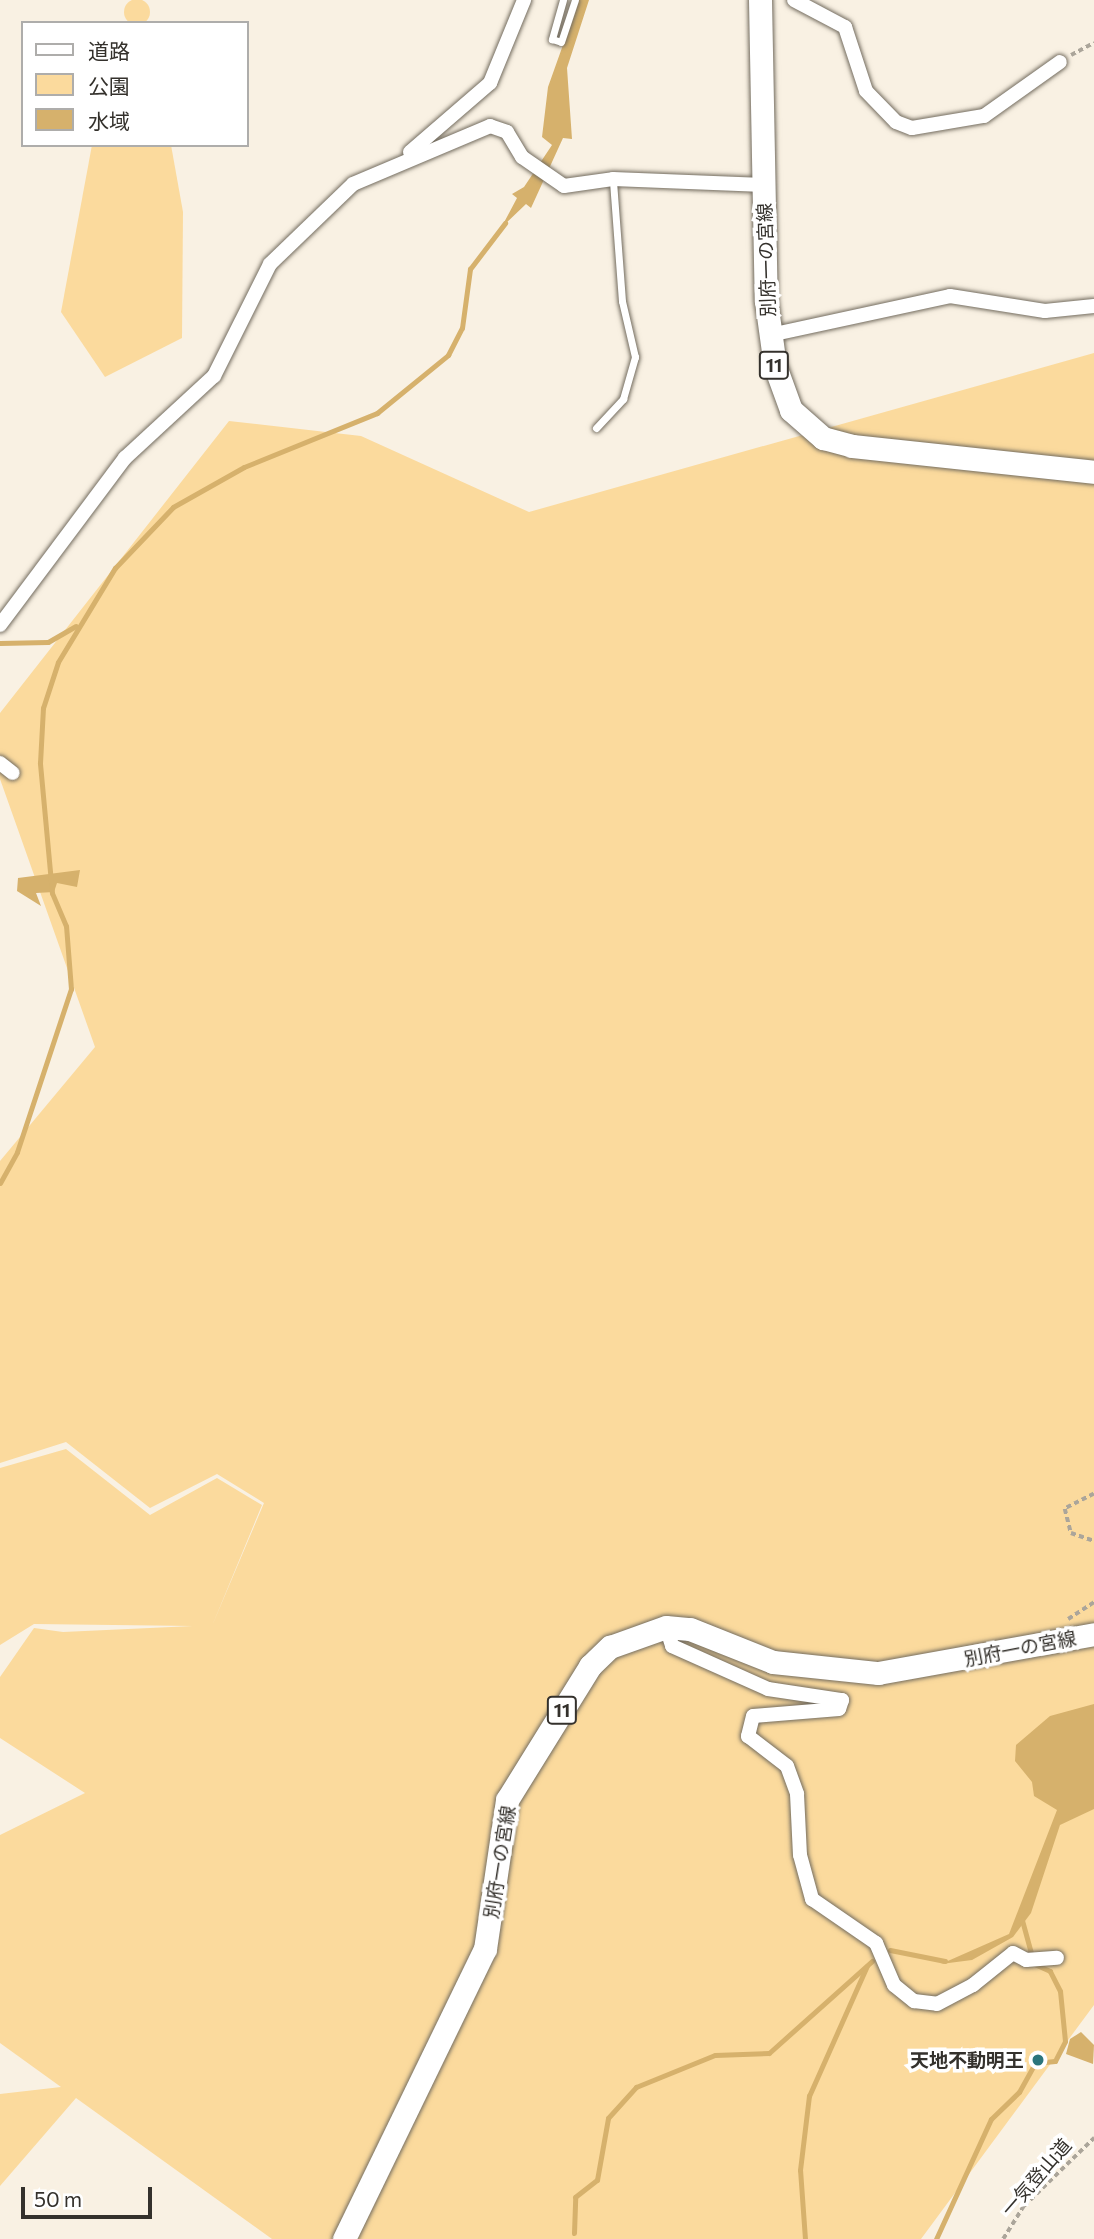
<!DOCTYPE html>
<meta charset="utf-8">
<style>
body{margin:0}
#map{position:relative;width:1094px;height:2239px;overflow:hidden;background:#f9f1e3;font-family:Commissioner,"Noto Sans JP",sans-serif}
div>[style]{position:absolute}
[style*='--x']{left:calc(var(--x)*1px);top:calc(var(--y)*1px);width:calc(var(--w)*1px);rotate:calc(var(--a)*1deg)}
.green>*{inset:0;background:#fbda9d}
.round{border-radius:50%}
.water>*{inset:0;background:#d6b16c}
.stream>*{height:5px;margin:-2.5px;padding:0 2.5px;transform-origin:2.5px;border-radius:2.5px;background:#d6b16c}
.path>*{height:3.5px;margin-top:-1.75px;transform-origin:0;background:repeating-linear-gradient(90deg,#aba59a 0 5px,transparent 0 8.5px)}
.roads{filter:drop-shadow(0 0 2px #736c5f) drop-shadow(0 0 2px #736c5f)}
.service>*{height:7px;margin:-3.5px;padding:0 3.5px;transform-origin:3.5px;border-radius:3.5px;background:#fff}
.minor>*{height:14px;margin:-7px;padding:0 7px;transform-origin:7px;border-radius:7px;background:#fff}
.primary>*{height:23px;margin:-11.5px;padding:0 11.5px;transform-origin:11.5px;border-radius:11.5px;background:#fff}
.dots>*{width:19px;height:19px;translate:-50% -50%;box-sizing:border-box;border:4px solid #fff;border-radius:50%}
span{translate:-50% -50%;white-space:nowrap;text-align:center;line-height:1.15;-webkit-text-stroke:7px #fff;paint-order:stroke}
.shield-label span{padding:2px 5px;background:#fff;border:2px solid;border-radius:5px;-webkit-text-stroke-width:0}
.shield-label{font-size:18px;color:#34312c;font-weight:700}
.street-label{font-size:19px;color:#34312c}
.poi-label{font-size:19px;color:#34312c;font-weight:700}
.right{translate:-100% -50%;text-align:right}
.legend{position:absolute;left:21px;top:21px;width:228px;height:126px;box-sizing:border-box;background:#fff;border:2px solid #aeadab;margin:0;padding:9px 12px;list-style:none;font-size:21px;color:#34312c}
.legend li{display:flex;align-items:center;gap:14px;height:35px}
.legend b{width:35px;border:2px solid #aeadab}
.scale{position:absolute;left:21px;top:2187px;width:131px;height:32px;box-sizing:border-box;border:4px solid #34312c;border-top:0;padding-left:9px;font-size:21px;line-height:24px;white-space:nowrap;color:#34312c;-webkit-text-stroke:5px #fff;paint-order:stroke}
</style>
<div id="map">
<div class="green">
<i class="round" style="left:124px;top:-1px;width:26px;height:26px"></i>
<i style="clip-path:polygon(92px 145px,171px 145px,183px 212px,182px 338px,105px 377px,61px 312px)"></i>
<i style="clip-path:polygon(1094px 353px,1094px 2005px,921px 2239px,272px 2239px,76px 2098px,0 2186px,0 2094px,61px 2087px,0 2043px,0 1835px,85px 1793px,0 1738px,0 1677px,34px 1628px,63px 1632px,193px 1626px,34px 1624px,0 1645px,0 1468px,66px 1449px,150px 1515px,217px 1478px,262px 1505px,212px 1626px,264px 1503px,217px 1474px,150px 1508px,66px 1442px,0 1463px,0 1161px,95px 1047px,0 779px,0 713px,229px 421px,361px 436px,529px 512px)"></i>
</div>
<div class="water">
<i style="clip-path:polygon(579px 0,589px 0,567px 68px,572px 139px,563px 138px,531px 208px,526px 204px,501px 228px,517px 198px,512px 194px,524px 187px,552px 145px,542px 137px,548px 87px)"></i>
<i style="clip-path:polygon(80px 870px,77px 887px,57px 883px,54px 892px,36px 893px,41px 906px,17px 891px,18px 878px)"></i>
<i style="clip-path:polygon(1094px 1704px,1094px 1809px,1060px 1825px,1031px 1913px,1013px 1937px,972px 1960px,941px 1964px,1009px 1934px,1057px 1810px,1034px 1796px,1032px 1782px,1015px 1761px,1016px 1745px,1050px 1716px)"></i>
<i style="clip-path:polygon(1081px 2032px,1094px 2045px,1093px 2064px,1066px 2054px,1070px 2039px)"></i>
</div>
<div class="stream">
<i style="--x:0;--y:643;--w:48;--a:-1.2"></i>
<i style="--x:48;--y:642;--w:32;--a:-30"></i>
<i style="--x:0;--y:1183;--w:35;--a:-61"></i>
<i style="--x:17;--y:1152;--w:172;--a:-71.7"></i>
<i style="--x:71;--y:989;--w:63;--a:-94.5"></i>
<i style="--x:66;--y:926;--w:36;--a:-113"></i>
<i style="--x:52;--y:893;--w:131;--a:-95.3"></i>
<i style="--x:40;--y:763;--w:55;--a:-86.9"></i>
<i style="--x:43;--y:708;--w:48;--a:-71.9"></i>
<i style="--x:58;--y:662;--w:110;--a:-58.8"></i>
<i style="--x:115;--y:568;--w:84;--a:-46.4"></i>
<i style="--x:173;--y:507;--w:81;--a:-29.4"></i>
<i style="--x:244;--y:467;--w:144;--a:-22.1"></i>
<i style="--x:377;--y:413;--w:92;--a:-39.2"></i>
<i style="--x:448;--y:355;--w:30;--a:-63"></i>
<i style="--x:462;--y:328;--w:60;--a:-82.3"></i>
<i style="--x:470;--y:269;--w:58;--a:-52.7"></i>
<i style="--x:890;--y:1950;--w:56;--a:11.3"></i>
<i style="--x:574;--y:2233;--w:36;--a:-88"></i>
<i style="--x:575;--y:2197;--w:28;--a:-38"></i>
<i style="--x:597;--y:2180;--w:63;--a:-79.9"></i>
<i style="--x:608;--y:2118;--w:42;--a:-47.9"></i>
<i style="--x:636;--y:2087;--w:85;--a:-22.1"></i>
<i style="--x:715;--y:2055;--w:54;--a:-2.1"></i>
<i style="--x:769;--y:2053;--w:138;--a:-41.8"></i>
<i style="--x:805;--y:2239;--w:69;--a:-94.1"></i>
<i style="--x:800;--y:2170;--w:75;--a:-83.1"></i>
<i style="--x:809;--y:2096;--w:142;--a:-66"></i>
<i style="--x:936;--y:2239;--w:132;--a:-65.4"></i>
<i style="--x:991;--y:2119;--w:39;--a:-44"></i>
<i style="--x:1019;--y:2092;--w:33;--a:-61"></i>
<i style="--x:1035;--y:2063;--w:20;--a:-6"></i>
<i style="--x:1055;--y:2061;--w:22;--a:-63"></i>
<i style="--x:1065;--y:2041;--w:50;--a:-95.7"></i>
<i style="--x:1060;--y:1991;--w:22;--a:-117"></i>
<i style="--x:1050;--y:1971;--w:17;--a:-156"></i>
<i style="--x:1034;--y:1964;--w:46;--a:-105.3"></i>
</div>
<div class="path">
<i style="--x:1071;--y:55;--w:26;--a:-28"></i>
<i style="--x:1094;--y:1494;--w:33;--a:153"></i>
<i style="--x:1065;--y:1509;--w:25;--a:76"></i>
<i style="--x:1071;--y:1533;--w:24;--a:19"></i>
<i style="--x:1068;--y:1619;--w:31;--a:-33"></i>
<i style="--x:1003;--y:2239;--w:39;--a:-58"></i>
<i style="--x:1024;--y:2206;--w:98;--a:-44.2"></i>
</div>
<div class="roads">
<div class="service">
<i style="--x:563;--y:0;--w:41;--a:105.8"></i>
<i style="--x:552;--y:39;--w:9;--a:18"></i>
<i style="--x:561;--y:42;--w:44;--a:-71.6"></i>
<i style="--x:596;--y:428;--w:40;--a:-47"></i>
<i style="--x:623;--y:399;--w:44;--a:-74.1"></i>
<i style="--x:635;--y:357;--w:57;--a:-103.1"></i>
<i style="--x:622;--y:301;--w:121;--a:-94.3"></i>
</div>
<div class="minor">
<i style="--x:794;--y:0;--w:58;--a:27.9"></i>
<i style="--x:845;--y:27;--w:67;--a:71.8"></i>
<i style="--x:866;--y:91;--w:43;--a:45.9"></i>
<i style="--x:896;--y:122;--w:17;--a:21"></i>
<i style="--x:912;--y:128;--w:73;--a:-9.5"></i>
<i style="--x:984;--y:116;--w:93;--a:-35.4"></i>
<i style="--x:410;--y:152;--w:106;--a:-40.8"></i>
<i style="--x:490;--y:83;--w:90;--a:-67.7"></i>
<i style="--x:770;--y:335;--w:184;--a:-12.2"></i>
<i style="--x:950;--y:296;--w:96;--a:9"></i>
<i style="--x:1045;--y:311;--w:49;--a:-5.8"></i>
<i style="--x:0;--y:625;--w:209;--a:-53.2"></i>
<i style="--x:125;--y:458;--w:121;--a:-42.7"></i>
<i style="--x:214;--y:376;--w:125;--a:-63.4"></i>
<i style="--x:270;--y:264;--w:115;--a:-43.9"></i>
<i style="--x:353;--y:184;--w:149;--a:-22.9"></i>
<i style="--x:490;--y:126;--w:18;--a:19"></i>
<i style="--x:507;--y:132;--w:29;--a:59"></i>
<i style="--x:522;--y:157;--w:51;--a:34.6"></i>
<i style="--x:564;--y:186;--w:49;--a:-8.1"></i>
<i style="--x:613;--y:179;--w:151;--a:2.3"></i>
<i style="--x:0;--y:763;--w:16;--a:38"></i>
<i style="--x:666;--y:1627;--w:20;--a:72"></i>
<i style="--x:672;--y:1646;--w:105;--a:24.1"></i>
<i style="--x:768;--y:1689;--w:75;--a:8.5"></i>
<i style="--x:842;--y:1700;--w:9;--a:108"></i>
<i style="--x:839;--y:1709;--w:86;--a:175.3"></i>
<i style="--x:753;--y:1716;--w:21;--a:104"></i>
<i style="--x:748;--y:1736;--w:49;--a:37.6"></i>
<i style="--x:787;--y:1766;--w:30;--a:70"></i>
<i style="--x:797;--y:1794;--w:61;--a:87.2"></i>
<i style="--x:800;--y:1855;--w:46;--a:74.7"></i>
<i style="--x:812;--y:1899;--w:78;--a:34.5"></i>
<i style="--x:876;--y:1943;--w:46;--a:66.8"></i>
<i style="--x:894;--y:1985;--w:26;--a:39"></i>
<i style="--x:914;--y:2001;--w:23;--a:7"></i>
<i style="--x:937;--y:2004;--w:41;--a:-27.8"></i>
<i style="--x:973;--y:1985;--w:51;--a:-38.7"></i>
<i style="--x:1013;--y:1953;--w:15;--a:28"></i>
<i style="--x:1026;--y:1960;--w:31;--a:-4"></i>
</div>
<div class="primary">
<i style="--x:760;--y:0;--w:301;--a:88.9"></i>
<i style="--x:766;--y:301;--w:66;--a:82.1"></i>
<i style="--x:775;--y:366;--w:47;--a:70"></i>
<i style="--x:791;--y:410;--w:43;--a:41.2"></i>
<i style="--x:823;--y:438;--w:30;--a:15"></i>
<i style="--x:852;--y:446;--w:243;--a:6.1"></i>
<i style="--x:344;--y:2239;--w:322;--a:-64.1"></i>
<i style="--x:485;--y:1949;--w:151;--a:-81.6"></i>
<i style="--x:507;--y:1800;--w:158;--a:-58.2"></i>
<i style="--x:590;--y:1666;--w:28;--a:-44"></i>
<i style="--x:610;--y:1647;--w:59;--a:-19.7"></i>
<i style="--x:666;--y:1627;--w:24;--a:5"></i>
<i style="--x:690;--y:1629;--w:89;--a:21.7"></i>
<i style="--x:773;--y:1662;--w:106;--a:6"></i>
<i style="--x:878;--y:1673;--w:219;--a:-10.2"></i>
</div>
</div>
<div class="dots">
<i style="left:1038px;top:2060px;background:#2b757b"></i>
</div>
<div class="shield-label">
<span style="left:774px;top:365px">11</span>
<span style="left:562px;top:1710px">11</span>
</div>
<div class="street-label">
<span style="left:766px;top:260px;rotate:-92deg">別府一の宮線</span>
<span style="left:1020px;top:1648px;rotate:-11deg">別府一の宮線</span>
<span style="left:499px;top:1862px;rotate:-81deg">別府一の宮線</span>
<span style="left:1036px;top:2177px;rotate:-49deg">一気登山道</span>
</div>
<div class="poi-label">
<span class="right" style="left:1024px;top:2060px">天地不動明王</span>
</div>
<ul class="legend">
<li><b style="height:9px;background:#fff"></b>道路</li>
<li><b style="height:19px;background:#fbda9d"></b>公園</li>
<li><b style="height:19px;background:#d6b16c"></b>水域</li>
</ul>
<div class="scale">50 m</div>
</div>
